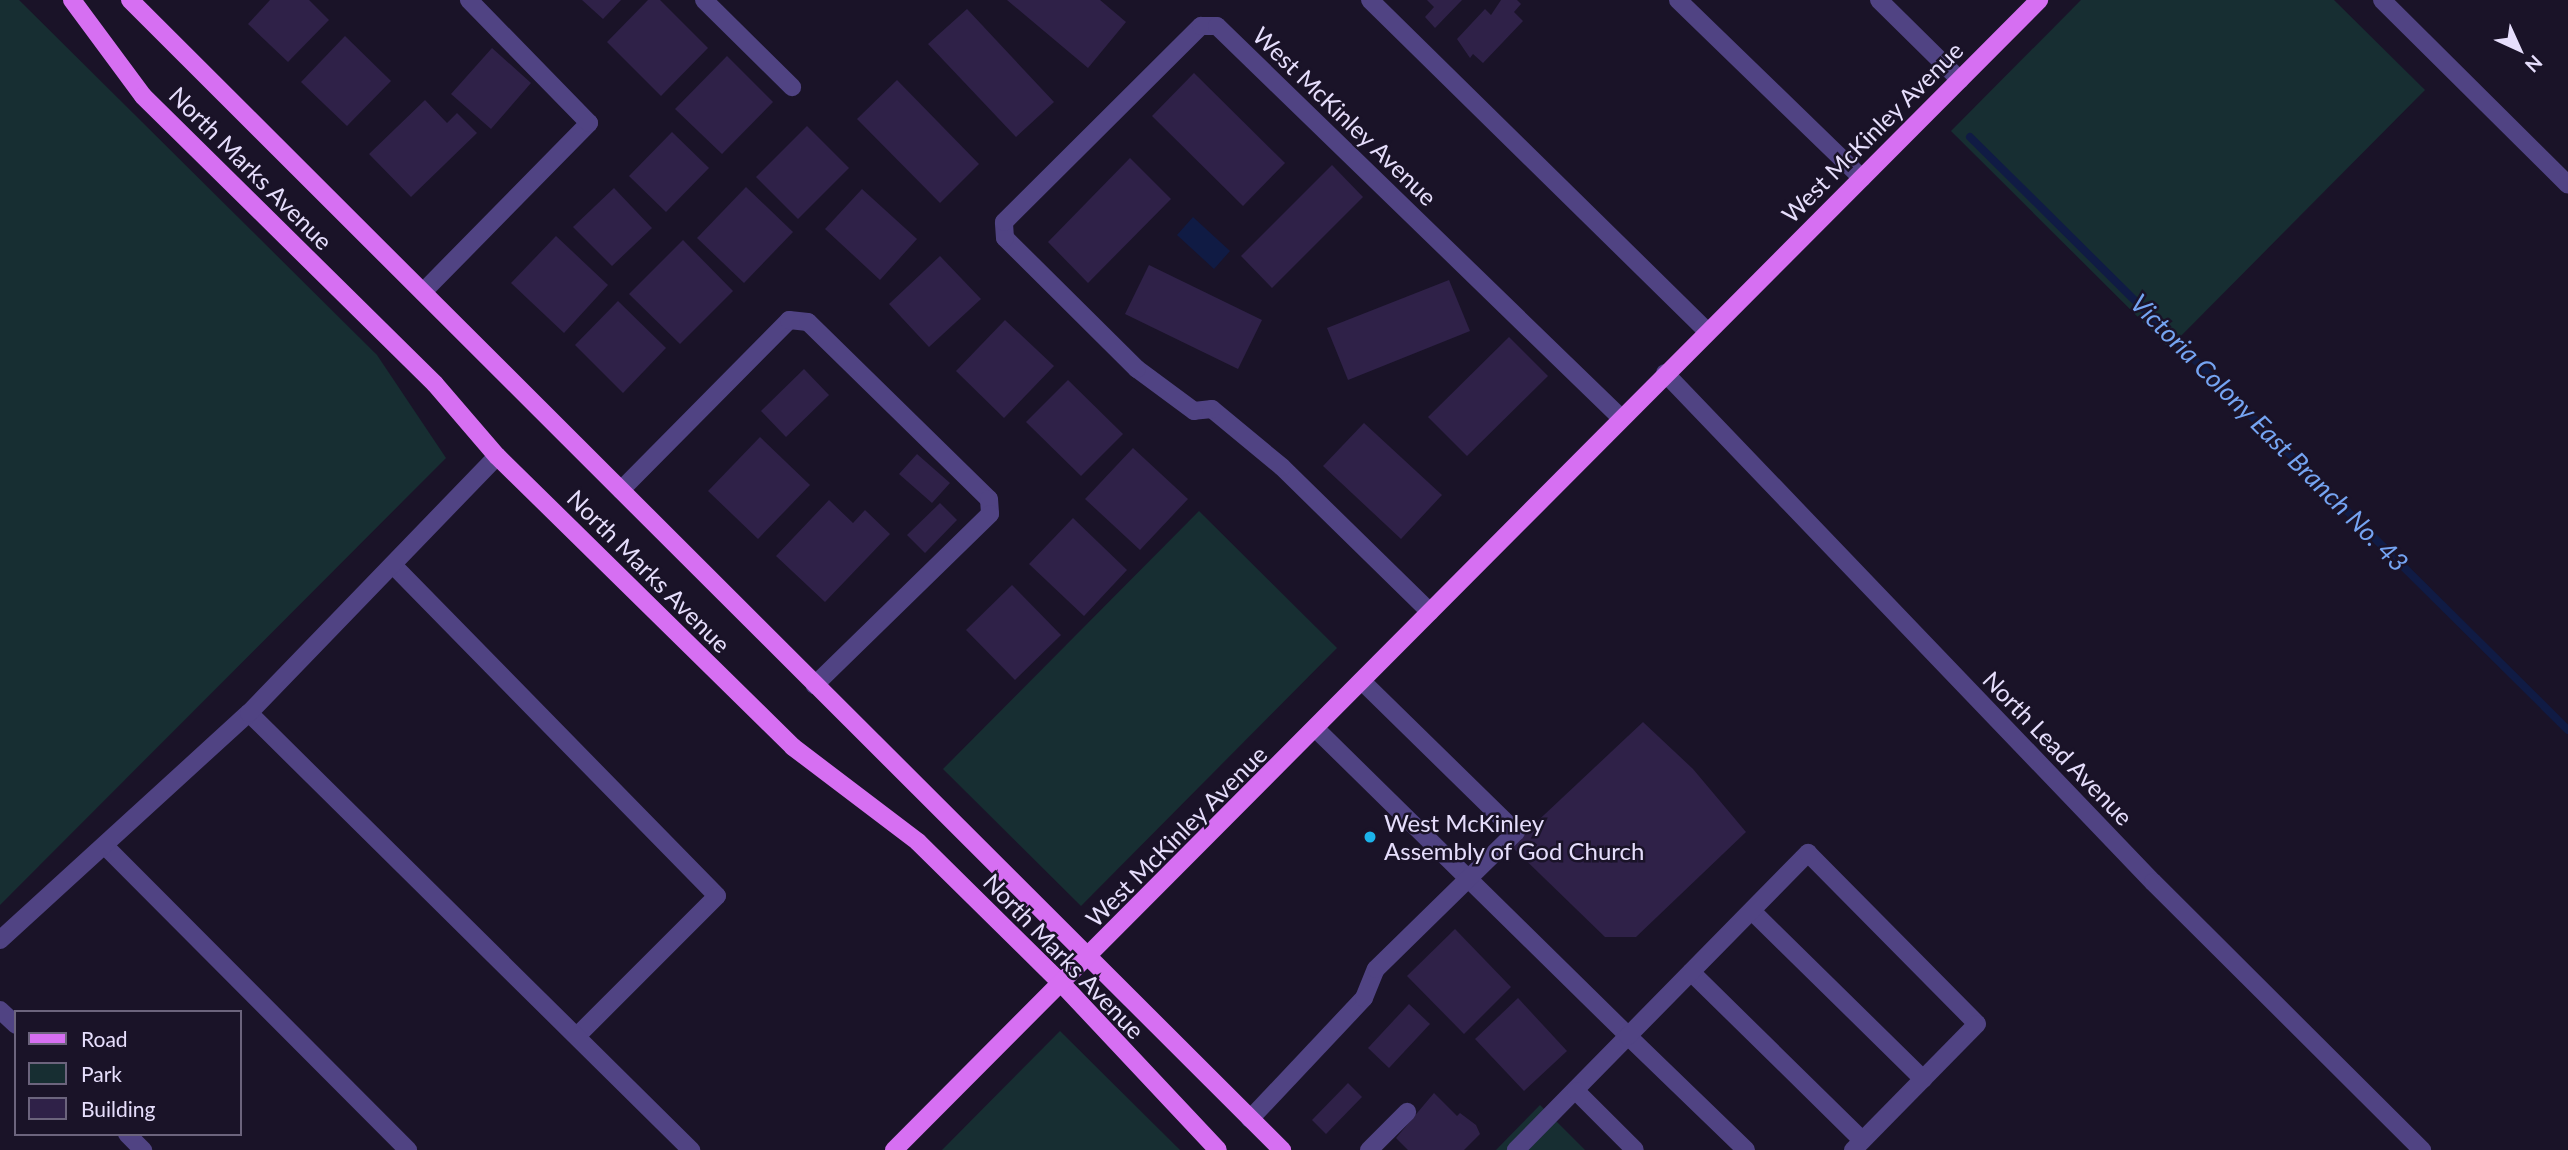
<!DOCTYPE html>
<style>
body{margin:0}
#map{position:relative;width:2568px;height:1150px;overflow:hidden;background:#1a1328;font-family:Lato,sans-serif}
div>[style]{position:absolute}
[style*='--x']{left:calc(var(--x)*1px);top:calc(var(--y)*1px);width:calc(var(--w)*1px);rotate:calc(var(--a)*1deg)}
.green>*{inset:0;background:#172e32}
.water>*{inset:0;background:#101b44}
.stream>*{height:8px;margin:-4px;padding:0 4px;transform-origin:4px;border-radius:4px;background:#101b44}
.building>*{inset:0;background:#2f2148}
.minor>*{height:18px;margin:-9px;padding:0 9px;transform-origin:9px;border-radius:9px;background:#504383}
.major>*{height:18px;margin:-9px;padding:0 9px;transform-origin:9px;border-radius:9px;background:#d66ff2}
.dots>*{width:19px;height:19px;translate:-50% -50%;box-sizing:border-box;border:4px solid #1a1328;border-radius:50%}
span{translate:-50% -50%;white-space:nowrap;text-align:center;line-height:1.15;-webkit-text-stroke:5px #1a1328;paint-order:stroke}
.street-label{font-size:24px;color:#e6defc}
.poi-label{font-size:24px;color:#e6defc}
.left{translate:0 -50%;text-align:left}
.water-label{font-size:26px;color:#75a4f2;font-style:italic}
.legend{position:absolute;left:14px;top:1010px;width:228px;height:126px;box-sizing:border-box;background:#1a1328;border:2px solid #6c647d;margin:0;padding:9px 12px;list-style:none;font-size:21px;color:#e6defc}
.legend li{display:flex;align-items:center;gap:14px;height:35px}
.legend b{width:35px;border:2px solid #6c647d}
.north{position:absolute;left:2484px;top:14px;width:70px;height:70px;-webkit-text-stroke:5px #1a1328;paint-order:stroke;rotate:135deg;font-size:19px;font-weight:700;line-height:28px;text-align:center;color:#e6defc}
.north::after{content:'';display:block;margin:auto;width:24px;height:32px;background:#e6defc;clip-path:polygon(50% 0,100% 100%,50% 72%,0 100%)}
</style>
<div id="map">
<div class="green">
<i style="clip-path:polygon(0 0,19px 0,377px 355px,446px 458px,0 905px)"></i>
<i style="clip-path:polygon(2081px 0,2334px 0,2425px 90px,2169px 348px,1951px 131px)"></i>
<i style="clip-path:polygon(1199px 511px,1337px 648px,1081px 906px,943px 769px)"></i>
<i style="clip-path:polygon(1060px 1031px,1180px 1150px,942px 1150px)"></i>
<i style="clip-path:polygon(1540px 1105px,1585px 1150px,1496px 1150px)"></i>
</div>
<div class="water">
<i style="clip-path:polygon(1193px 217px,1230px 251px,1214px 269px,1177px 235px)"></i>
</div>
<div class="stream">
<i style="--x:1970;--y:137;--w:842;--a:44.76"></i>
</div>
<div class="building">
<i style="clip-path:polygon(270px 0,309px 0,329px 20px,288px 62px,248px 24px)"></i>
<i style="clip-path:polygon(582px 0,621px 0,603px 19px)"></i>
<i style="clip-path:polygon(648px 0,660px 0,708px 48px,661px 96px,607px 42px)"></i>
<i style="clip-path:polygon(1007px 0,1100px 0,1126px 22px,1088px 68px)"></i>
<i style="clip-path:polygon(1427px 0,1462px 0,1435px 28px,1425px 17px,1434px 7px)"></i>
<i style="clip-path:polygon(1501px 0,1517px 0,1521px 4px,1514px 12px,1523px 21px,1483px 63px,1473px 54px,1470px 58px,1457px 39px,1485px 9px,1491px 15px)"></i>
<i style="clip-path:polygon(967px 9px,1054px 102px,1016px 137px,928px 44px)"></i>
<i style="clip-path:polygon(345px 36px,391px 81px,347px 126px,301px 82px)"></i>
<i style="clip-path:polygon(492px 48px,531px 83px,491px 129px,451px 94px)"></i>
<i style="clip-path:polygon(727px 56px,773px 102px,722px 154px,675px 109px)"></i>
<i style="clip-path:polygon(1194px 73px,1285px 163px,1243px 206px,1152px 116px)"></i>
<i style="clip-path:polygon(897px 80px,979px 164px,940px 203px,857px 119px)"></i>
<i style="clip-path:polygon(425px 100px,447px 123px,457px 113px,477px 133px,411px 197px,369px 154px)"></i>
<i style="clip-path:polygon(807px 126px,849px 168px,798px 219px,756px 177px)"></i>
<i style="clip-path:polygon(672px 132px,709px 168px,666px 212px,629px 176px)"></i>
<i style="clip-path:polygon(1130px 158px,1171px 199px,1088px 283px,1048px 242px)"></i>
<i style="clip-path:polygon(1332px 165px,1363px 197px,1272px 288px,1241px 256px)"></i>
<i style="clip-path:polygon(746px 187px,793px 232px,744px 283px,697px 238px)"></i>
<i style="clip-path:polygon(614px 188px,652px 228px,612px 266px,573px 227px)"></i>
<i style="clip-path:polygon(862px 189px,917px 239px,880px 280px,825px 229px)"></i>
<i style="clip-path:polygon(556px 236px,608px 285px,564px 333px,511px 283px)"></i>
<i style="clip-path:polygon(683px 240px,733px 291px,680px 344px,629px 294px)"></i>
<i style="clip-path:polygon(940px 256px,981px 299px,929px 347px,889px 304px)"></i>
<i style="clip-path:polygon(1149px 265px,1262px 320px,1238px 369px,1125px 314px)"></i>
<i style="clip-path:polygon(1449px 280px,1470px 331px,1348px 380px,1327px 328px)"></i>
<i style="clip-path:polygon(618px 301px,666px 348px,623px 393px,575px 345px)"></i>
<i style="clip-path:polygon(1005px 320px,1054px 366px,1004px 418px,956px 371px)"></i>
<i style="clip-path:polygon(1509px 337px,1548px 376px,1467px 456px,1428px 417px)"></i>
<i style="clip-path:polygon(804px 369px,829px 395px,786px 437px,761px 411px)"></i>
<i style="clip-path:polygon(1068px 380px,1123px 434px,1081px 476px,1026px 422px)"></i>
<i style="clip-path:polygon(1364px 423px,1442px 495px,1401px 539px,1323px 466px)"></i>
<i style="clip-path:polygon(760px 437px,810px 485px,758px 539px,708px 491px)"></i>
<i style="clip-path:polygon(1133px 448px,1188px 499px,1140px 550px,1085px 499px)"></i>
<i style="clip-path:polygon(917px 454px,950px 483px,932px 503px,899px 474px)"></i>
<i style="clip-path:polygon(829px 500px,853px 523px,865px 510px,890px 534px,825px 602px,776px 556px)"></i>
<i style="clip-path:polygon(940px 503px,957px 520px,925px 553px,907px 535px)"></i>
<i style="clip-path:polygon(1073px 518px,1127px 570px,1084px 616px,1029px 564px)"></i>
<i style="clip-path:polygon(1012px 585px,1061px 635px,1015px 680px,966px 630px)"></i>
<i style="clip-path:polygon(1643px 722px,1693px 769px,1746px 832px,1636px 937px,1605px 937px,1511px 846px)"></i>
<i style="clip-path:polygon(1455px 929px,1511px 987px,1464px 1034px,1407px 976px)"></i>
<i style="clip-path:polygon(1518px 998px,1567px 1051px,1524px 1091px,1475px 1039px)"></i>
<i style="clip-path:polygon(1409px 1004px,1430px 1024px,1389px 1068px,1368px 1048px)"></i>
<i style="clip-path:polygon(1348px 1083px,1362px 1097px,1326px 1134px,1312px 1120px)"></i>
<i style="clip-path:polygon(1434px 1093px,1457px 1116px,1460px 1113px,1476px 1125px,1480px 1134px,1464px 1150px,1408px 1150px,1396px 1138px)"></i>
</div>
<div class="minor">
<i style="--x:704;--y:0;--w:124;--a:44.7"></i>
<i style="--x:1370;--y:0;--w:472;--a:44.5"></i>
<i style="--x:1678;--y:0;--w:256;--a:44.1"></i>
<i style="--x:1879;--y:0;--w:114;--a:44.6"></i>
<i style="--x:2382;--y:0;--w:262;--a:44.8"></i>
<i style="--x:423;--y:292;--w:237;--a:-45.5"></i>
<i style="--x:589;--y:123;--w:172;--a:-134.3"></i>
<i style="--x:1665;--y:373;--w:705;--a:46.21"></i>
<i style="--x:2153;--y:882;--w:380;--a:44.9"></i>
<i style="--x:621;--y:490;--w:239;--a:-45.3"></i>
<i style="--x:789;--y:320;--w:19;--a:6"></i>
<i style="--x:808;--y:322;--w:253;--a:44.4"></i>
<i style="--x:989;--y:499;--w:15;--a:86"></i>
<i style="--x:990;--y:514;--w:245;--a:135.7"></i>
<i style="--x:393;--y:565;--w:463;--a:45.6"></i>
<i style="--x:717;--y:896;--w:195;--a:135"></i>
<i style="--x:1430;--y:612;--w:207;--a:-135.6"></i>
<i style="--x:1282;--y:467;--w:91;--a:-140.4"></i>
<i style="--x:1212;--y:409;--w:18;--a:174"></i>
<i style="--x:1194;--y:411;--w:71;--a:-143.6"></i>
<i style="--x:1137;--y:369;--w:186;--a:-135.2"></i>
<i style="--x:1005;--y:238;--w:16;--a:-94"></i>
<i style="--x:1004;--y:222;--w:278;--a:-44.9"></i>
<i style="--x:1201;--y:26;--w:16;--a:0"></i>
<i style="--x:1217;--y:26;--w:563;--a:44.14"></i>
<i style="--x:249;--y:713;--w:622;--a:44.67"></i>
<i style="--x:1315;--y:728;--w:439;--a:44.5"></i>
<i style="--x:1628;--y:1036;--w:160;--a:134.5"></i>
<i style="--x:106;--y:847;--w:428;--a:45.1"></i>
<i style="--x:1752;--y:911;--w:240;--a:44.5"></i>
<i style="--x:0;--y:940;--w:337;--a:-42.4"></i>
<i style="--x:249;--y:713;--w:357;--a:-46"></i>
<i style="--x:1691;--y:972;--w:240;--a:44.5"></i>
<i style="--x:0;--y:1010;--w:22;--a:43"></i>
<i style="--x:1576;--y:1091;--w:83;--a:45"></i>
<i style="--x:1250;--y:1119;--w:166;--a:-46.7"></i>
<i style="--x:1364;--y:998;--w:31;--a:-68"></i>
<i style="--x:1376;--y:969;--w:196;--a:-44.4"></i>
<i style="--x:1516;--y:832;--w:216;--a:-135.6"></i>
<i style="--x:127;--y:1134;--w:23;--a:45"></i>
<i style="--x:1369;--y:1150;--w:54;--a:-45"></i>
<i style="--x:1746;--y:1150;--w:164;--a:-136"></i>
<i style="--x:1628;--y:1036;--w:257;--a:-45.5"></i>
<i style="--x:1808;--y:853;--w:240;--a:45.3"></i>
<i style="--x:1977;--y:1024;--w:177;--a:134.5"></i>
</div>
<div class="major">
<i style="--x:72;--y:0;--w:119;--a:53.5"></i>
<i style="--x:143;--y:96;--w:410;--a:44.6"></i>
<i style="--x:435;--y:384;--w:95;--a:49.3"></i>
<i style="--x:497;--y:456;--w:415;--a:44.5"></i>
<i style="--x:793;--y:747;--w:157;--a:37.2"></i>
<i style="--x:918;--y:842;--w:204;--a:44.6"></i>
<i style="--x:1063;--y:985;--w:226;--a:46.8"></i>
<i style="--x:130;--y:0;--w:1628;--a:44.95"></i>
<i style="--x:894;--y:1150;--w:1623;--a:-45.12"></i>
</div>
<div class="dots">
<i style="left:1370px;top:837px;background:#1cb3ea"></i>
</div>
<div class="street-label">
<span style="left:1345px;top:116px;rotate:44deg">West McKinley Avenue</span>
<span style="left:1872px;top:132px;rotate:-45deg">West McKinley Avenue</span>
<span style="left:251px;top:168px;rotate:45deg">North Marks Avenue</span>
<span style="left:649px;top:571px;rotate:45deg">North Marks Avenue</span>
<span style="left:2058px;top:748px;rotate:46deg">North Lead Avenue</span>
<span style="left:1176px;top:836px;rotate:-45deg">West McKinley Avenue</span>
<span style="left:1064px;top:956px;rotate:46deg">North Marks Avenue</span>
</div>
<div class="poi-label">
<span class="left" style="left:1384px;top:837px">West McKinley<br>Assembly of God Church</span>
</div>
<div class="water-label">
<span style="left:2269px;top:433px;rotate:45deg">Victoria Colony East Branch No. 43</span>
</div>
<ul class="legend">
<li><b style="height:9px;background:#d66ff2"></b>Road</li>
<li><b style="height:19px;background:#172e32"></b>Park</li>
<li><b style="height:19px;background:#2f2148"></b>Building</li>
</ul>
<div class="north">N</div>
</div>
